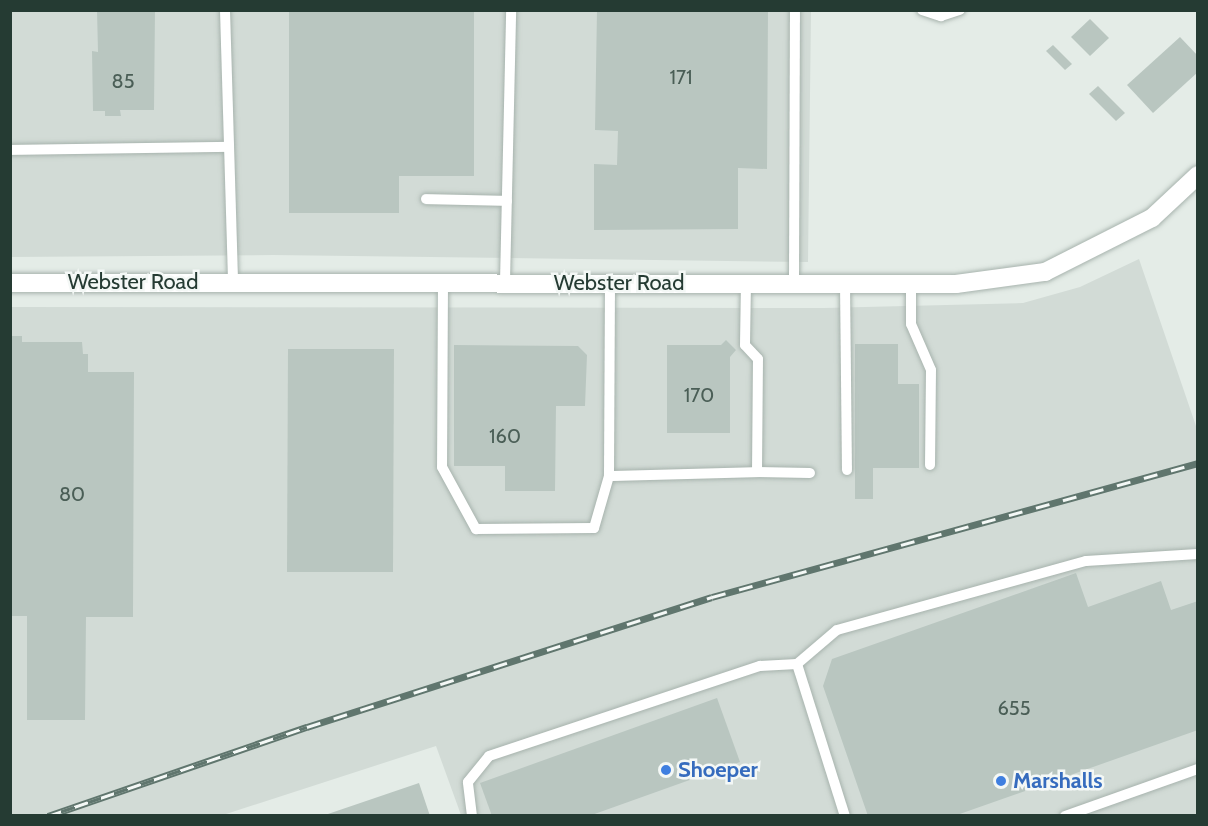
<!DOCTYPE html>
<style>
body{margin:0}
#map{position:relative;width:1208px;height:826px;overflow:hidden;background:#e4ece7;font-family:Cabin,sans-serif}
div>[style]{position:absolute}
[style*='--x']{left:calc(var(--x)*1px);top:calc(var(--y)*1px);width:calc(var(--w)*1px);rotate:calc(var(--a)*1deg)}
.built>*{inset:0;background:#d2dbd6}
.building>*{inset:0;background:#b9c6c0}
.roads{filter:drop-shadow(0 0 2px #a7b3ad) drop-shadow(0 0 2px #a7b3ad)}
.lane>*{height:10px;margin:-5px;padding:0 5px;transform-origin:5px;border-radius:5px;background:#fff}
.street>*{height:18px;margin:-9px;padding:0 9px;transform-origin:9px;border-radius:9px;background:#fff}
.rail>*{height:7px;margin-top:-3.5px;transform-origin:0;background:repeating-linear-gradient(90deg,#f4f8f6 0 14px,#60766e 0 28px);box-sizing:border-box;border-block:2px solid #60766e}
.dots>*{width:16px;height:16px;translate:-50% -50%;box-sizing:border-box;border:3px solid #f4f8f6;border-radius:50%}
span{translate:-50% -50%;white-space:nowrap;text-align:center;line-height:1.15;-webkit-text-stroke:5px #f4f8f6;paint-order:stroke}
.number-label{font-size:20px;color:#4a5e56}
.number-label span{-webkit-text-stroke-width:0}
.street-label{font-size:22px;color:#253b33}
.shop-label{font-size:22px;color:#366cbe;font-weight:700}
.left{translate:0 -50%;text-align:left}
.frame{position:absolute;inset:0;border:12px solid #253b33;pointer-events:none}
</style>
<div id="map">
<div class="built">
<i style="clip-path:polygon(10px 11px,811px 11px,808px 262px,273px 255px,11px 257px)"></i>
<i style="clip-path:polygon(1139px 259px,1197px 429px,1197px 815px,461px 815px,436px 746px,223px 815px,11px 816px,11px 307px,824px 308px,1023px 303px,1080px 287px)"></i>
</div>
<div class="building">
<i style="clip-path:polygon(97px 10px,155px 10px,154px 110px,120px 110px,121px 116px,105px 116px,105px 111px,93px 111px,92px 51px,98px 52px)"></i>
<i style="clip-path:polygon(289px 10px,474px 10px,474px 176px,399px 176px,399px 213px,289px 213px)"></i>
<i style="clip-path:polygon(597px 10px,768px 10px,767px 169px,738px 168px,738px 229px,594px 230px,594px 164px,617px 165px,618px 131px,595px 130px)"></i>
<i style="clip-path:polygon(1090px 19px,1109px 38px,1090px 56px,1071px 37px)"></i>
<i style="clip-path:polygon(1180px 37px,1198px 56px,1198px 72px,1153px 113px,1127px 85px)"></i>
<i style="clip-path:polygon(1053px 45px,1072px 64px,1065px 70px,1046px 51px)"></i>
<i style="clip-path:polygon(1098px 86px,1125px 113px,1116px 121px,1089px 94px)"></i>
<i style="clip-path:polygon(10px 336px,22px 336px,22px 342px,82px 342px,83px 354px,88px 354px,88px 372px,134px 372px,133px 617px,86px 617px,85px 720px,27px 720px,27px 616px,10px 616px)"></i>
<i style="clip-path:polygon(726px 340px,736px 350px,730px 357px,730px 433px,667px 433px,667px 345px,721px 345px)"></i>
<i style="clip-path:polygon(855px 344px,898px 344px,898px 384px,919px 384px,919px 468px,873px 468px,873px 499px,855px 499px)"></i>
<i style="clip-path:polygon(454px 345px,578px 346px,587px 355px,585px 406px,556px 406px,555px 491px,505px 491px,505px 466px,454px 466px)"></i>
<i style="clip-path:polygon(288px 349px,394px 349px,393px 572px,287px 572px)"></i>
<i style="clip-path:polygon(1076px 573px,1088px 607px,1161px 581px,1171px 610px,1198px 601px,1198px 730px,954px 816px,868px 816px,823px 686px,832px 659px)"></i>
<i style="clip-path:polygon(717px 698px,740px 762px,589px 816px,492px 816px,480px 783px)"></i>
<i style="clip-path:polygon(419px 783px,430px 816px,325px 816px,325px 815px)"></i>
</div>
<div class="roads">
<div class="lane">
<i style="--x:225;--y:10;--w:272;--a:88.3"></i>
<i style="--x:922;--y:10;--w:20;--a:18"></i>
<i style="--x:941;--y:16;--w:20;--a:-18"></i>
<i style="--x:10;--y:150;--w:219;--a:-0.8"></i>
<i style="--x:426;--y:199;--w:81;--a:1.4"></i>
<i style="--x:443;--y:282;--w:185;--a:90.3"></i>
<i style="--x:442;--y:467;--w:71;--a:61.3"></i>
<i style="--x:476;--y:529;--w:118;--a:-0.5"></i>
<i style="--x:594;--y:528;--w:54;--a:-73.9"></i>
<i style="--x:505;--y:282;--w:272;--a:-88.7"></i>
<i style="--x:610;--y:283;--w:193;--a:90.3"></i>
<i style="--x:609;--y:476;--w:148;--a:-1.5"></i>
<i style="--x:757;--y:472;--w:113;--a:-89.5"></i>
<i style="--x:758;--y:359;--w:19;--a:-133"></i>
<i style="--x:745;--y:345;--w:62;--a:-89.1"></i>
<i style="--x:794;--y:283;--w:273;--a:-89.8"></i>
<i style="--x:845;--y:283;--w:187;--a:89.4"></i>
<i style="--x:911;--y:284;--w:40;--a:90"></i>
<i style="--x:911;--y:324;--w:50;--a:66.5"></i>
<i style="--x:931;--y:370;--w:95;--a:90.6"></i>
<i style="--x:757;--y:472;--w:53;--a:1.1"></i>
<i style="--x:797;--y:664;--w:159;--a:72.5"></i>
<i style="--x:472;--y:816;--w:34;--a:-97"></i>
<i style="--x:468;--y:782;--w:33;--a:-51"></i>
<i style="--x:489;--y:756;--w:286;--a:-18.4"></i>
<i style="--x:760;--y:666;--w:37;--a:-3"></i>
<i style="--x:797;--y:664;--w:52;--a:-40.4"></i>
<i style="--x:837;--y:630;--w:258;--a:-15.5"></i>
<i style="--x:1086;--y:561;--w:112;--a:-3.6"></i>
<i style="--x:1065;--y:816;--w:141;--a:-19.5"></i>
</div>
<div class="street">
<i style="--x:10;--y:283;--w:946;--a:0.06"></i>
<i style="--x:956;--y:284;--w:90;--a:-7.7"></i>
<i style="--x:1045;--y:272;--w:120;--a:-26.8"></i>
<i style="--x:1152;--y:218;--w:63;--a:-43.1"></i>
</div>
</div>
<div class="rail">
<i style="--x:48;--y:816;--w:274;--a:-19"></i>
<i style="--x:307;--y:727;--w:425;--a:-17.8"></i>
<i style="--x:712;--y:597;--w:504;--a:-15.41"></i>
</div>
<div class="dots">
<i style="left:666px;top:770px;background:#3f7fe0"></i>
<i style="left:1001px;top:781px;background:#3f7fe0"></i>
</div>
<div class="number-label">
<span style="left:681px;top:77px">171</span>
<span style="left:123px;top:81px">85</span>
<span style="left:699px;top:395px">170</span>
<span style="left:505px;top:436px">160</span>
<span style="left:72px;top:494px">80</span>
<span style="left:1014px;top:708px">655</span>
</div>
<div class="street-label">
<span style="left:133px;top:282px">Webster Road</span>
<span style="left:619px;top:283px">Webster Road</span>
</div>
<div class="shop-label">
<span class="left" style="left:678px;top:770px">Shoeper</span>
<span class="left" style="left:1013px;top:781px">Marshalls</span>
</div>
<div class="frame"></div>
</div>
